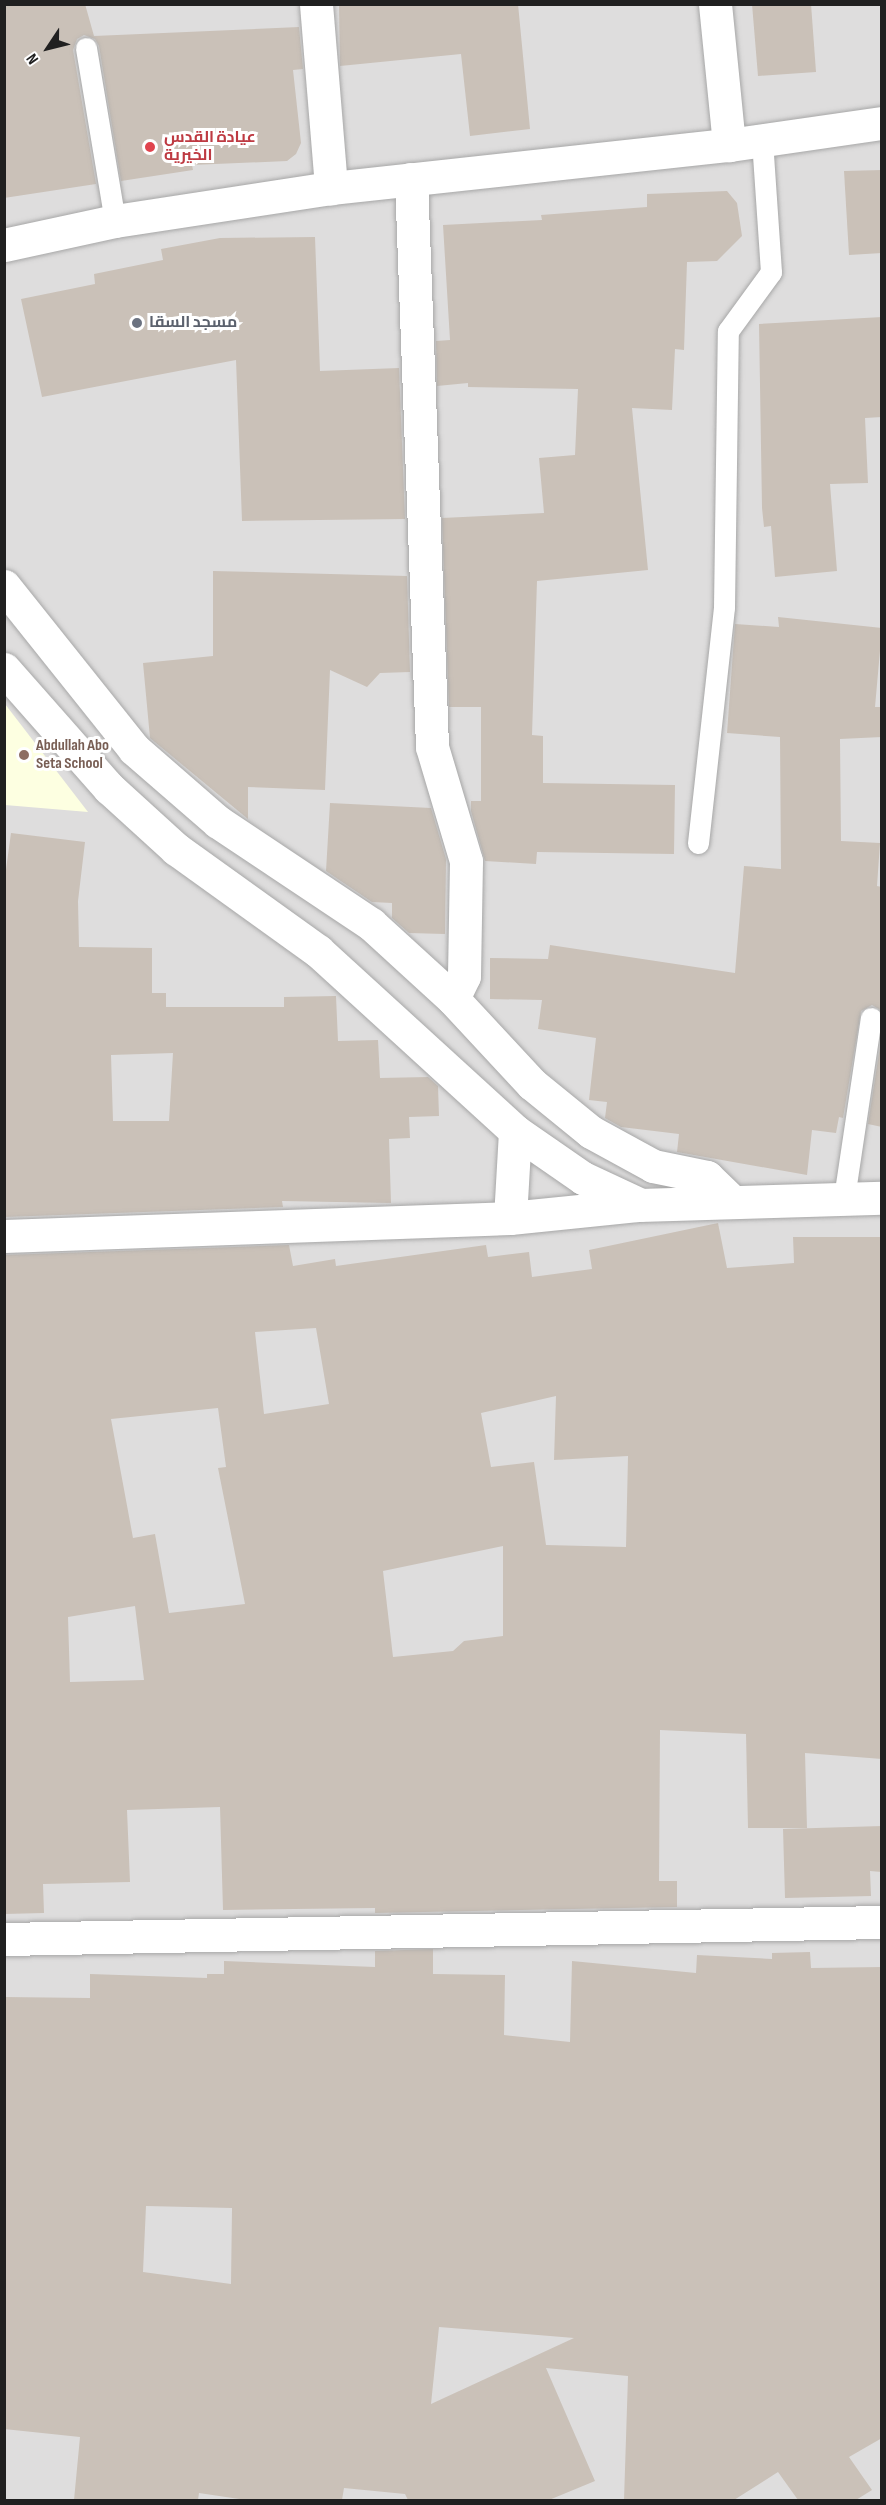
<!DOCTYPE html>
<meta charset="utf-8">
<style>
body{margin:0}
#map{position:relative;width:886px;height:2505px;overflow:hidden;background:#f1eee5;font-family:"Sofia Sans Condensed",Cairo,sans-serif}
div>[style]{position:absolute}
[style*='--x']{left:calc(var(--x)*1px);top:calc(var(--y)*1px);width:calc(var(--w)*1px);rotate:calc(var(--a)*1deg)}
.residential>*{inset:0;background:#dedddd}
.education>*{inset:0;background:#fdffe1}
.building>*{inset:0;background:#cac1b8}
.roads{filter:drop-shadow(0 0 2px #a7a7a7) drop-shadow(0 0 2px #a7a7a7)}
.service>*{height:21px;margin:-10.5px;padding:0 10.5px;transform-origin:10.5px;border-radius:10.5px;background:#fff}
.minor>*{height:33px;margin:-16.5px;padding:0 16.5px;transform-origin:16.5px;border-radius:16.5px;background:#fff}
.dots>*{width:16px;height:16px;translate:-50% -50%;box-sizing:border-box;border:3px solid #fff;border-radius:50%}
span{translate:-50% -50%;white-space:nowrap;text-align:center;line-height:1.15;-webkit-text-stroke:6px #fff;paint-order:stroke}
.health-label{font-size:16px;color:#be3a42;font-weight:700}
.left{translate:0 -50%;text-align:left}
.worship-label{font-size:16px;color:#5b616d;font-weight:700}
.education-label{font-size:16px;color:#785e54;font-weight:700}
.frame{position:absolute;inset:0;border:6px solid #202020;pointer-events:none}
.north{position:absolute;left:18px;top:18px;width:60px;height:60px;-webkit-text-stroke:4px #fff;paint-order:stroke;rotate:235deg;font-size:16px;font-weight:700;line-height:24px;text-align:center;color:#202020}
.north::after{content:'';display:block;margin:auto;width:21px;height:27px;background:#202020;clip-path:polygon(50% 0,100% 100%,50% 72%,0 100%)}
</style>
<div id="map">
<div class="residential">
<i style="clip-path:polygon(5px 5px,881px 5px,881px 2500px,5px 2500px)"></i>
</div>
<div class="education">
<i style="clip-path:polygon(5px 704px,88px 812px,5px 805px)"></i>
</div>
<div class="building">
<i style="clip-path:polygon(4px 4px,85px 4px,94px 36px,299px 27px,303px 69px,293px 70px,301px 143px,296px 154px,287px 161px,192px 165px,193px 170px,121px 181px,99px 46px,95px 39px,84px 35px,77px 39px,73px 50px,96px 184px,4px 198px)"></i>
<i style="clip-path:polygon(359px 4px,518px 4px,530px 129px,470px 136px,461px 54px,340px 66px,339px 6px)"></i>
<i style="clip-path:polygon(752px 4px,811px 4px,816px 72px,758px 76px)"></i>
<i style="clip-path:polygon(882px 170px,882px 253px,849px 255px,844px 171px)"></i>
<i style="clip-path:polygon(727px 191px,737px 203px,742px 236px,717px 261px,687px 262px,684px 350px,675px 349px,672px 410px,632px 408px,648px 570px,537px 581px,532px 735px,543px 736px,543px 783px,675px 785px,674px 854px,537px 852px,536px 864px,485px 861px,471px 811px,471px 801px,481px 801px,481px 707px,449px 707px,442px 518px,544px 513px,539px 458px,575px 455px,578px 389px,468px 387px,468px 383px,437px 386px,436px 341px,450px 340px,443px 225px,542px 220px,541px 215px,647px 207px,647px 194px)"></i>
<i style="clip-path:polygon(315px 237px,320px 371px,399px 368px,405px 519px,242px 521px,236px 360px,42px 397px,21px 299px,95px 284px,94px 274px,163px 260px,161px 249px,220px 238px)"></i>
<i style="clip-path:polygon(882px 317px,882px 417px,865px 418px,868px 483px,830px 484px,837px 571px,775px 577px,771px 526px,764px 527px,762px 508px,759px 324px)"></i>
<i style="clip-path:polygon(213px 571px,407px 576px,410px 672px,380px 673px,367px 687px,330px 670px,325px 790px,248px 787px,248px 819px,150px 738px,143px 663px,213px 656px)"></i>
<i style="clip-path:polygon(778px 617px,882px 628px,875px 707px,882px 707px,882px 737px,840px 739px,841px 841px,880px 843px,877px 886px,882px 887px,882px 1011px,872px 1005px,861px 1011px,843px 1118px,839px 1117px,836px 1133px,812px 1130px,807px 1175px,677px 1152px,679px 1134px,621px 1127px,605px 1118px,607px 1102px,589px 1100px,596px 1038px,538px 1029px,542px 1000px,490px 999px,490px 958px,548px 959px,550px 945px,735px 973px,744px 866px,781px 869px,780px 737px,727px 733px,735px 624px,779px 627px)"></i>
<i style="clip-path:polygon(330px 803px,431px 808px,446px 859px,445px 934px,409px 933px,392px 918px,392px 903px,372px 902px,326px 871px)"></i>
<i style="clip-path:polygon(evenodd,11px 833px,85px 842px,78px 901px,79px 947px,152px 948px,152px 993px,166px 993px,166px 1007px,284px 1007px,284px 997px,336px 996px,338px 1041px,378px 1040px,380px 1078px,428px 1077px,438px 1086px,439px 1116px,409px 1117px,410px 1138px,389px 1139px,391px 1203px,282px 1201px,283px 1207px,4px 1217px,4px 884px,11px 833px,173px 1053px,169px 1121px,113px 1121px,111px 1055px,173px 1053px)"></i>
<i style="clip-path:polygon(882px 1034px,882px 1127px,868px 1124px)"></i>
<i style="clip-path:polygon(evenodd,718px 1223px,727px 1268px,794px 1263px,793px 1237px,882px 1237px,882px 1759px,805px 1753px,807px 1828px,748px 1828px,746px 1734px,660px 1730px,659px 1881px,677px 1881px,677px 1907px,375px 1913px,375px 1908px,223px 1910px,220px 1807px,127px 1810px,130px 1882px,43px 1884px,44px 1913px,4px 1914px,4px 1255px,289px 1245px,293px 1266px,335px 1259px,336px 1266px,486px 1245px,488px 1257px,529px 1252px,532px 1277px,592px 1269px,589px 1250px,718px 1223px,316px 1328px,329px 1404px,264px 1414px,255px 1332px,316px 1328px,718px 1223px,556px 1396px,554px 1460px,628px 1456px,626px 1547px,546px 1545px,534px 1462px,491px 1467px,481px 1413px,556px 1396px,718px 1223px,218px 1408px,226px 1467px,218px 1468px,245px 1604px,169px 1613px,155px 1534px,133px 1538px,111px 1419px,218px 1408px,718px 1223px,503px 1546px,503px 1636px,464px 1641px,453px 1651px,393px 1657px,383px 1571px,503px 1546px,718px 1223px,135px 1606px,144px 1680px,70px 1682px,68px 1617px,135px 1606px)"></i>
<i style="clip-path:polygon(882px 1826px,882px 1872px,870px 1871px,871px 1896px,785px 1898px,783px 1829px)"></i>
<i style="clip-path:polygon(evenodd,433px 1949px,433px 1974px,505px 1975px,504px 2035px,570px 2042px,572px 1961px,696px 1973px,697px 1955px,772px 1959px,772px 1953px,810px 1952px,811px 1968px,882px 1967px,882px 2438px,849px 2457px,872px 2490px,856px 2500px,798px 2500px,778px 2472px,734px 2500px,624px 2500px,628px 2376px,546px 2368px,595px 2481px,549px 2500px,408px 2500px,405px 2494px,344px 2488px,342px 2500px,246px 2500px,199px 2493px,198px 2500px,74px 2500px,80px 2437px,4px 2429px,4px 1997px,90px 1998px,90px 1974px,207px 1978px,207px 1974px,224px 1974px,224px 1961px,375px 1967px,375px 1951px,433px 1949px,146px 2206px,232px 2208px,231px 2284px,143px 2272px,146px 2206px,433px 1949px,439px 2327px,574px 2338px,431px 2404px,439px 2327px)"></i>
</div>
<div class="roads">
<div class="service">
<i style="--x:86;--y:48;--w:175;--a:80.5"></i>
<i style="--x:698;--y:843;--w:237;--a:-83.7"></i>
<i style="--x:724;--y:607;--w:276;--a:-89.2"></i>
<i style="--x:728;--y:331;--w:73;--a:-53.9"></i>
<i style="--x:771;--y:272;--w:132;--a:-93.9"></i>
<i style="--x:844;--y:1198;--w:182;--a:-81.5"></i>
</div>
<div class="minor">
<i style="--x:316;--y:4;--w:185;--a:85.3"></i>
<i style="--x:715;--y:4;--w:142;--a:84.3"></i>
<i style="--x:411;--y:179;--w:568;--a:87.88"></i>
<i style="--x:432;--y:747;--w:119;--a:73.4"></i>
<i style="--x:466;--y:861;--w:115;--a:91"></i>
<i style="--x:464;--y:976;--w:25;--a:116"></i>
<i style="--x:4;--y:245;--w:114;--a:-12.2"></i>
<i style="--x:115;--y:221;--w:219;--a:-8.7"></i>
<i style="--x:331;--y:188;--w:400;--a:-6.2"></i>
<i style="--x:729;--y:145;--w:155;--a:-8.2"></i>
<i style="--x:4;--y:586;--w:208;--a:51.4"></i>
<i style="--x:134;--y:749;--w:111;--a:41"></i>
<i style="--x:218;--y:822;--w:184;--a:33.7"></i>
<i style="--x:371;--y:924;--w:111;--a:42.4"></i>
<i style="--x:453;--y:999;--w:116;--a:47.1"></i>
<i style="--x:532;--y:1084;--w:76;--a:39.1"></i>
<i style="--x:591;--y:1132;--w:71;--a:28.7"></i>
<i style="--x:653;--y:1166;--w:55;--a:11.5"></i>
<i style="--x:707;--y:1177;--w:35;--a:44"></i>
<i style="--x:4;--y:669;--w:159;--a:48.6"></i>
<i style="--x:109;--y:788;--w:91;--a:42.3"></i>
<i style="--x:176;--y:849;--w:175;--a:35.7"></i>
<i style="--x:318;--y:951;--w:267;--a:42.4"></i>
<i style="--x:515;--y:1131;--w:83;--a:34.7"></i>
<i style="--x:583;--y:1178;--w:62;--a:24.9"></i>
<i style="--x:510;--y:1218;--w:87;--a:-86.7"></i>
<i style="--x:4;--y:1236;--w:506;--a:-2.04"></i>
<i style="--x:510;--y:1218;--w:130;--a:-5.8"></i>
<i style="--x:639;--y:1205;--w:243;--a:-1.7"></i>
<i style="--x:4;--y:1939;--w:878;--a:-1.11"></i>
</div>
</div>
<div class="dots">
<i style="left:150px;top:147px;background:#e0444e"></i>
<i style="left:137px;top:323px;background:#6b7280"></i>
<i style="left:24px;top:755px;background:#8d6e63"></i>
</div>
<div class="health-label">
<span class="left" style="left:164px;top:147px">عيادة القدس<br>الخيرية</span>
</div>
<div class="worship-label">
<span class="left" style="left:149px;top:323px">مسجد السقا</span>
</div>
<div class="education-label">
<span class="left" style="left:36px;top:755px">ِAbdullah Abo<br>Seta School</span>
</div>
<div class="frame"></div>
<div class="north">N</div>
</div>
